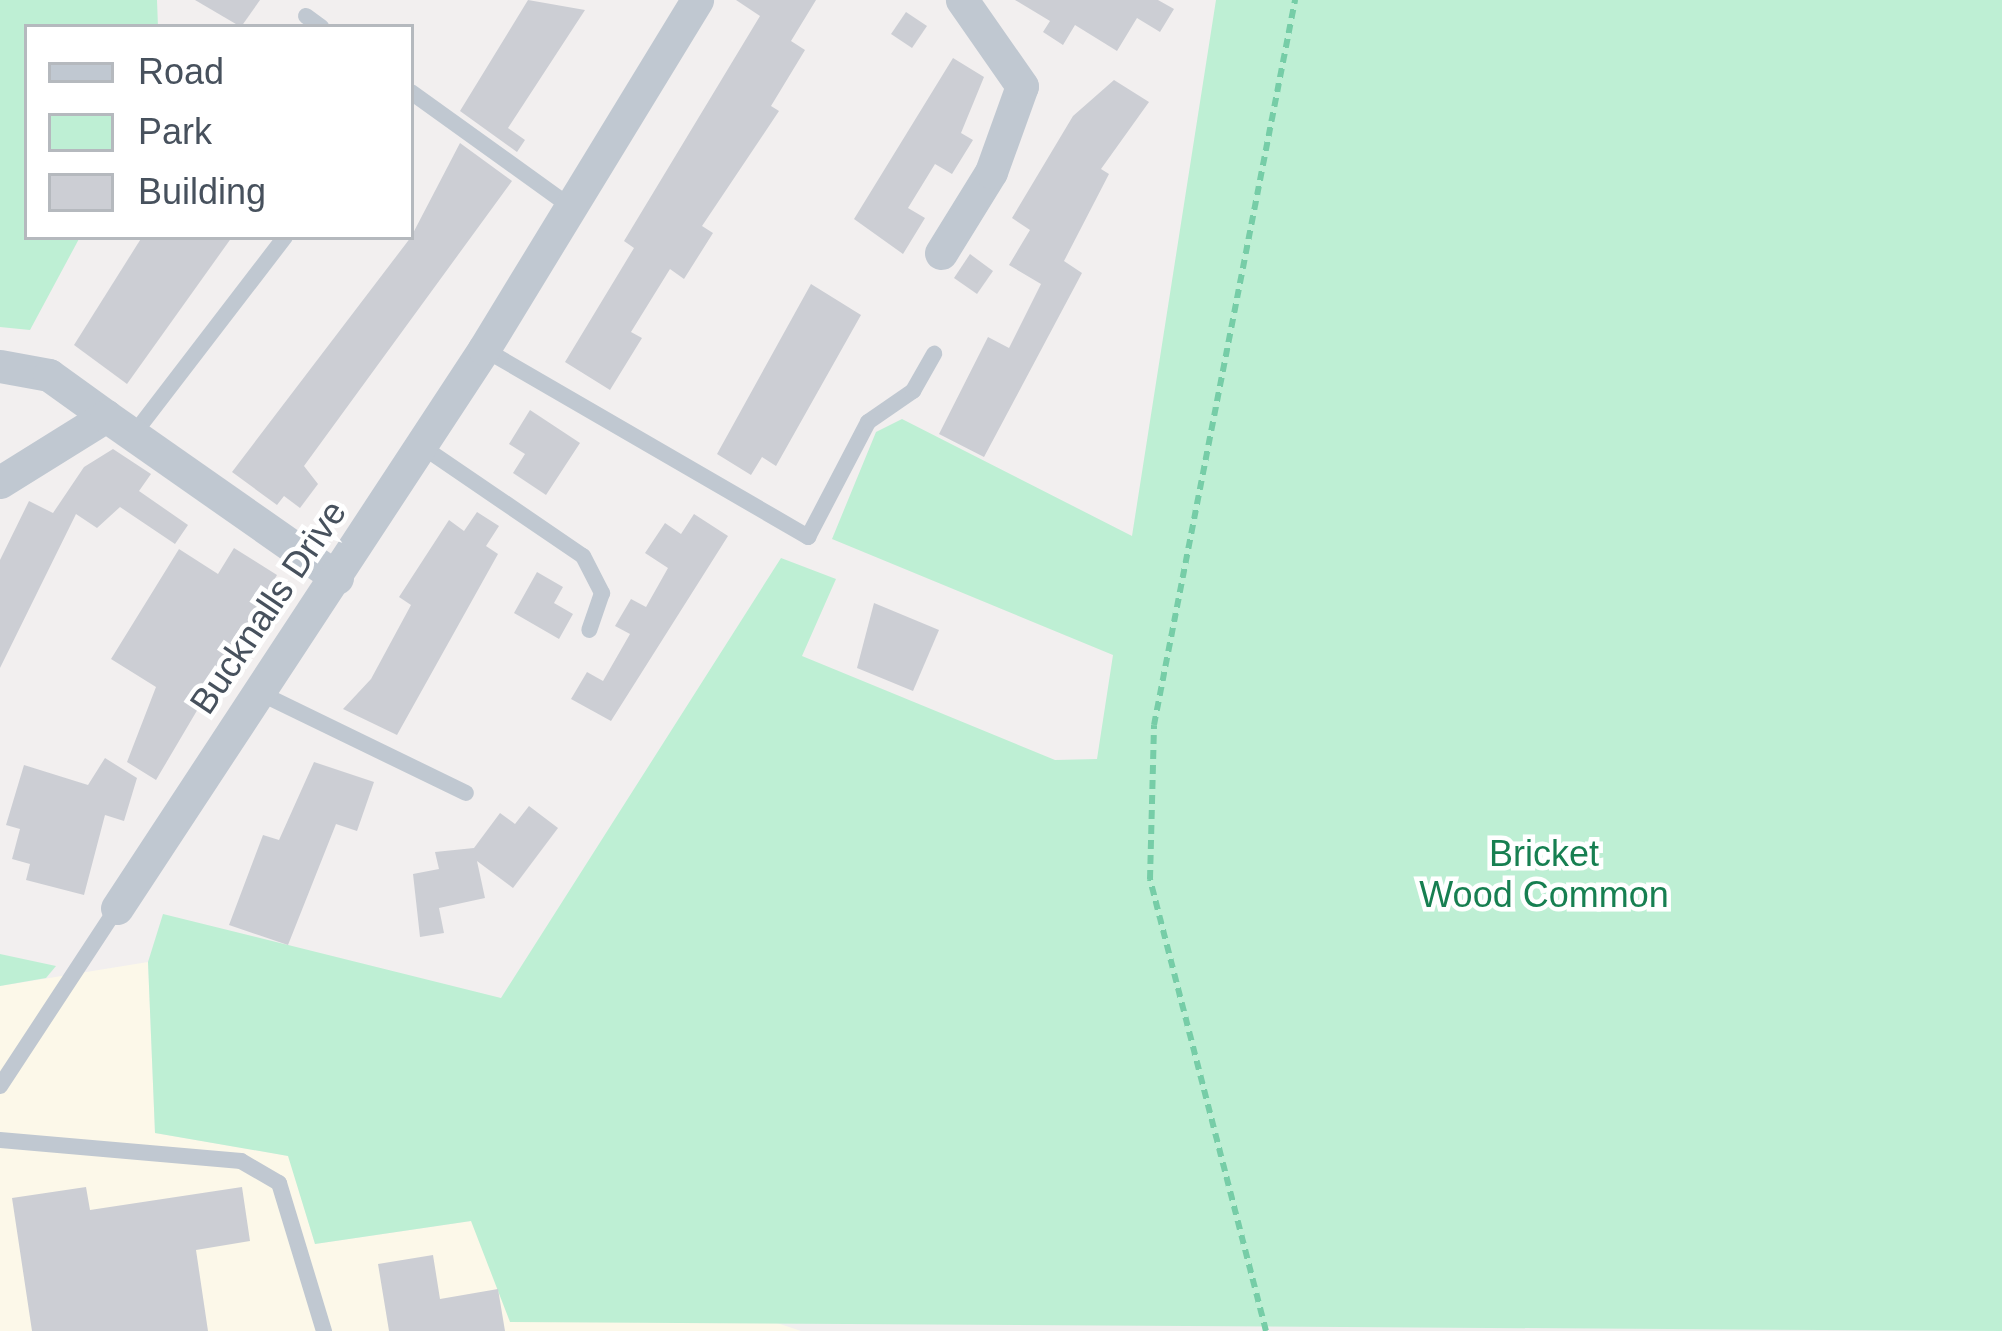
<!DOCTYPE html>
<style>
body{margin:0}
#map{position:relative;width:2002px;height:1331px;overflow:hidden;background:#f2efef;font-family:Arial,sans-serif}
div>[style]{position:absolute}
[style*='--x']{left:calc(var(--x)*1px);top:calc(var(--y)*1px);width:calc(var(--w)*1px);rotate:calc(var(--a)*1deg)}
.commercial>*{inset:0;background:#fcf8e9}
.green>*{inset:0;background:#beefd4}
.building>*{inset:0;background:#ccced4}
.path>*{height:6px;margin-top:-3px;transform-origin:0;background:repeating-linear-gradient(90deg,#76cda7 0 9px,transparent 0 15px)}
.service>*{height:16px;margin:-8px;padding:0 8px;transform-origin:8px;border-radius:8px;background:#c0c8d1}
.minor>*{height:33px;margin:-16.5px;padding:0 16.5px;transform-origin:16.5px;border-radius:16.5px;background:#c0c8d1}
span{translate:-50% -50%;white-space:nowrap;text-align:center;line-height:1.15;-webkit-text-stroke:9px #fff;paint-order:stroke}
.street-label{font-size:36px;color:#47515d}
.park-label{font-size:36px;color:#177f51}
.legend{position:absolute;left:24px;top:24px;width:390px;height:216px;box-sizing:border-box;background:#fff;border:3px solid #b5b9be;margin:0;padding:15px 21px;list-style:none;font-size:36px;color:#47515d}
.legend li{display:flex;align-items:center;gap:24px;height:60px}
.legend b{width:60px;border:3px solid #b5b9be}
</style>
<div id="map">
<div class="commercial">
<i style="clip-path:polygon(148px 962px,155px 1133px,289px 1156px,315px 1244px,471px 1221px,801px 1331px,0 1331px,0 986px)"></i>
</div>
<div class="green">
<i style="clip-path:polygon(0 0,157px 0,158px 27px,27px 27px,27px 237px,80px 237px,30px 330px,0 327px)"></i>
<i style="clip-path:polygon(1216px 0,2002px 0,2002px 1331px,510px 1322px,471px 1221px,315px 1244px,288px 1156px,155px 1133px,148px 962px,163px 914px,501px 998px,781px 558px,836px 579px,802px 656px,1055px 760px,1097px 759px,1113px 655px,832px 539px,876px 432px,902px 419px,1132px 536px)"></i>
<i style="clip-path:polygon(0 954px,56px 966px,46px 978px,0 986px)"></i>
</div>
<div class="building">
<i style="clip-path:polygon(195px 0,260px 0,241px 27px)"></i>
<i style="clip-path:polygon(528px 0,585px 10px,508px 128px,525px 140px,517px 152px,460px 111px)"></i>
<i style="clip-path:polygon(736px 0,816px 0,791px 41px,805px 50px,771px 106px,779px 111px,702px 226px,713px 233px,684px 279px,670px 269px,631px 332px,642px 338px,610px 390px,565px 362px,634px 248px,624px 241px,760px 16px)"></i>
<i style="clip-path:polygon(1015px 0,1158px 0,1174px 9px,1160px 32px,1137px 18px,1117px 51px,1075px 25px,1063px 45px,1043px 32px,1050px 21px)"></i>
<i style="clip-path:polygon(906px 12px,927px 26px,912px 48px,891px 34px)"></i>
<i style="clip-path:polygon(953px 58px,984px 77px,961px 133px,973px 140px,952px 174px,935px 164px,908px 208px,925px 218px,903px 254px,854px 219px)"></i>
<i style="clip-path:polygon(1114px 80px,1149px 102px,1101px 169px,1109px 174px,1064px 261px,1082px 273px,984px 457px,939px 434px,988px 337px,1009px 348px,1041px 284px,1009px 265px,1030px 230px,1012px 218px,1073px 116px)"></i>
<i style="clip-path:polygon(460px 143px,512px 181px,304px 466px,318px 484px,300px 508px,284px 496px,277px 505px,232px 472px,411px 237px)"></i>
<i style="clip-path:polygon(142px 237px,232px 237px,127px 384px,74px 345px)"></i>
<i style="clip-path:polygon(970px 254px,993px 271px,977px 294px,954px 278px)"></i>
<i style="clip-path:polygon(811px 284px,861px 315px,776px 466px,762px 457px,751px 475px,717px 454px)"></i>
<i style="clip-path:polygon(530px 410px,580px 443px,546px 495px,513px 473px,525px 454px,509px 444px)"></i>
<i style="clip-path:polygon(113px 449px,151px 474px,139px 491px,188px 525px,175px 544px,120px 507px,97px 528px,76px 514px,0 668px,0 560px,29px 501px,53px 513px,84px 467px)"></i>
<i style="clip-path:polygon(477px 512px,499px 526px,486px 546px,498px 554px,397px 735px,343px 709px,371px 679px,411px 605px,399px 597px,449px 520px,464px 531px)"></i>
<i style="clip-path:polygon(694px 514px,728px 536px,611px 721px,571px 699px,587px 672px,603px 681px,630px 634px,615px 626px,631px 599px,646px 607px,668px 568px,645px 553px,665px 523px,681px 534px)"></i>
<i style="clip-path:polygon(234px 548px,277px 575px,156px 780px,127px 762px,156px 687px,111px 659px,179px 549px,218px 574px)"></i>
<i style="clip-path:polygon(537px 572px,563px 587px,554px 603px,573px 614px,559px 639px,514px 613px)"></i>
<i style="clip-path:polygon(874px 603px,939px 630px,913px 691px,857px 668px)"></i>
<i style="clip-path:polygon(105px 758px,137px 778px,124px 821px,105px 815px,84px 895px,26px 880px,30px 864px,12px 859px,20px 829px,6px 825px,24px 765px,88px 785px)"></i>
<i style="clip-path:polygon(314px 762px,374px 782px,357px 831px,336px 824px,288px 945px,229px 925px,263px 835px,279px 840px)"></i>
<i style="clip-path:polygon(529px 806px,558px 828px,513px 888px,477px 861px,485px 898px,439px 908px,444px 933px,420px 937px,413px 874px,439px 869px,435px 852px,474px 848px,500px 813px,515px 824px)"></i>
<i style="clip-path:polygon(86px 1187px,90px 1210px,242px 1187px,250px 1241px,196px 1250px,208px 1331px,32px 1331px,12px 1198px)"></i>
<i style="clip-path:polygon(433px 1255px,440px 1299px,498px 1289px,505px 1331px,389px 1331px,378px 1264px)"></i>
</div>
<div class="path">
<i style="--x:1266;--y:1331;--w:467;--a:-104.4"></i>
<i style="--x:1150;--y:879;--w:154;--a:-88.5"></i>
<i style="--x:1154;--y:725;--w:739;--a:-78.99"></i>
</div>
<div class="service">
<i style="--x:306;--y:16;--w:19;--a:36"></i>
<i style="--x:411;--y:92;--w:197;--a:35.7"></i>
<i style="--x:484;--y:349;--w:375;--a:30.1"></i>
<i style="--x:808;--y:537;--w:130;--a:-62.4"></i>
<i style="--x:868;--y:422;--w:55;--a:-34.6"></i>
<i style="--x:913;--y:391;--w:43;--a:-60.4"></i>
<i style="--x:133;--y:435;--w:250;--a:-52.5"></i>
<i style="--x:420;--y:445;--w:197;--a:34.3"></i>
<i style="--x:583;--y:556;--w:42;--a:62.8"></i>
<i style="--x:602;--y:593;--w:39;--a:109"></i>
<i style="--x:258;--y:692;--w:231;--a:25.9"></i>
<i style="--x:0;--y:1086;--w:213;--a:-56.7"></i>
<i style="--x:0;--y:1140;--w:242;--a:5"></i>
<i style="--x:241;--y:1161;--w:44;--a:30.1"></i>
<i style="--x:279;--y:1183;--w:155;--a:73.1"></i>
</div>
<div class="minor">
<i style="--x:941;--y:253;--w:95;--a:-58.3"></i>
<i style="--x:991;--y:172;--w:91;--a:-70.2"></i>
<i style="--x:1022;--y:86;--w:105;--a:-124.9"></i>
<i style="--x:0;--y:366;--w:50;--a:10.4"></i>
<i style="--x:49;--y:375;--w:70;--a:35.7"></i>
<i style="--x:0;--y:482;--w:125;--a:-31.9"></i>
<i style="--x:106;--y:416;--w:282;--a:35"></i>
<i style="--x:117;--y:908;--w:669;--a:-56.71"></i>
<i style="--x:484;--y:349;--w:409;--a:-58.6"></i>
</div>
<div class="street-label">
<span style="left:268px;top:607px;rotate:-56deg">Bucknalls Drive</span>
</div>
<div class="park-label">
<span style="left:1544px;top:874px">Bricket<br>Wood Common</span>
</div>
<ul class="legend">
<li><b style="height:15px;background:#c0c8d1"></b>Road</li>
<li><b style="height:33px;background:#beefd4"></b>Park</li>
<li><b style="height:33px;background:#ccced4"></b>Building</li>
</ul>
</div>
